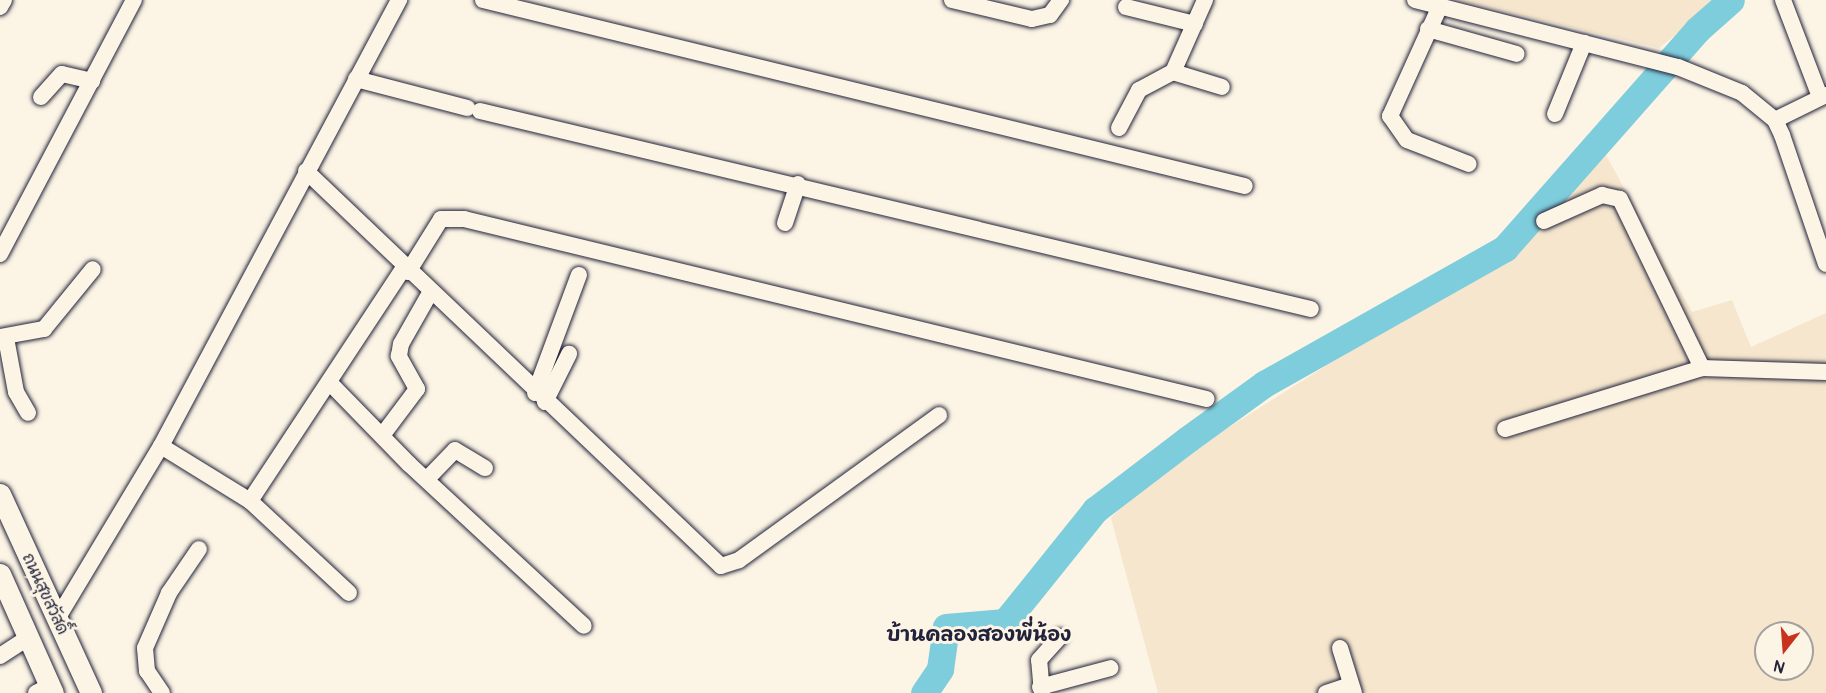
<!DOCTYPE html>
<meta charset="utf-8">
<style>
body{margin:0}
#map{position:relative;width:1826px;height:693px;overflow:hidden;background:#fcf5e5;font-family:Pangolin,"Playpen Sans Thai",sans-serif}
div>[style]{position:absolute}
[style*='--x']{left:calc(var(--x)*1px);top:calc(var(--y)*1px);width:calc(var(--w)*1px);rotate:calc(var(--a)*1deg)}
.built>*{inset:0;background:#f5e6cd}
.river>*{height:27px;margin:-13.5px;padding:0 13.5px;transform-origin:13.5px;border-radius:13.5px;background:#7ecddc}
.roads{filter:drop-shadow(0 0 2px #22223b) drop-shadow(0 0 2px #22223b)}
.minor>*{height:16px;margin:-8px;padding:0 8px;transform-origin:8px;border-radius:8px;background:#fcf5e5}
.major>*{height:21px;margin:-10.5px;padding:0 10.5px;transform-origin:10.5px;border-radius:10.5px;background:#fcf5e5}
span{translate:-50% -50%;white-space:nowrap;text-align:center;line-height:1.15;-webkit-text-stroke:6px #fcf5e5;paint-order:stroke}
.street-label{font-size:16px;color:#22223b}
.quarter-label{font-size:20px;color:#22223b;font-weight:700}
.north{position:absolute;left:1754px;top:621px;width:60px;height:60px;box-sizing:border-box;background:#fcf5e5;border:2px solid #a5a1a1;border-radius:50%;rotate:197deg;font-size:16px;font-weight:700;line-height:24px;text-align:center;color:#22223b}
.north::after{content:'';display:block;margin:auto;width:21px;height:27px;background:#c8321e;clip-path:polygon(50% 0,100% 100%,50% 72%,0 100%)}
</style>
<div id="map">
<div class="built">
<i style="clip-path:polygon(1456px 0,1719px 0,1659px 48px)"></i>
<i style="clip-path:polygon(evenodd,1600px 144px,1692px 312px,1732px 300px,1751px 347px,1826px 313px,1826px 693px,1158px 693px,1111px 518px,1149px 478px,1460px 281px,1529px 221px,1600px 144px,1766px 633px,1802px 633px,1802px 669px,1766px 669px,1766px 633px)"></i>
</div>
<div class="river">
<i style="--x:924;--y:693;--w:29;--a:-56"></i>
<i style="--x:940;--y:669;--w:42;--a:-81.9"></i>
<i style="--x:946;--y:627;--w:59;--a:-4.8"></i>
<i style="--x:1005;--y:622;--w:144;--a:-51.2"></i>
<i style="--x:1095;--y:510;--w:117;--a:-37.4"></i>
<i style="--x:1188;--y:439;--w:94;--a:-35.9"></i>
<i style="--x:1264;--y:384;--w:277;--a:-29.4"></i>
<i style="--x:1505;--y:248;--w:290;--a:-48.6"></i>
<i style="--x:1697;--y:30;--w:45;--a:-41.4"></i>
</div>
<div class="roads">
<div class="minor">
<i style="--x:483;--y:0;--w:784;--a:13.72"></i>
<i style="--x:952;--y:0;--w:82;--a:13.4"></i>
<i style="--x:1032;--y:19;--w:18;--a:-13"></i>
<i style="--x:1050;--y:15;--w:19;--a:-54"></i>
<i style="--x:1415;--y:0;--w:271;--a:14.3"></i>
<i style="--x:1678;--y:67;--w:69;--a:22.1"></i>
<i style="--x:1742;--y:93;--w:43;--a:39.3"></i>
<i style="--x:1775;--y:120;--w:17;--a:65"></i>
<i style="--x:1782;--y:135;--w:136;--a:71.2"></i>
<i style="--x:1783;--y:0;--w:104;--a:69.1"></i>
<i style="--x:1440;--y:6;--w:121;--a:114.4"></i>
<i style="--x:1390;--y:116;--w:29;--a:55"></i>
<i style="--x:1407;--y:140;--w:66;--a:21.2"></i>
<i style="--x:0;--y:7;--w:8;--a:-60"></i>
<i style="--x:1126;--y:7;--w:71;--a:13.8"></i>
<i style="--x:1428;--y:29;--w:92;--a:15.7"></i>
<i style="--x:1173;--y:72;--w:51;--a:17"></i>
<i style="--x:356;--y:79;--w:115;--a:14.6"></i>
<i style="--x:41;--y:97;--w:31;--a:-48"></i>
<i style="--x:62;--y:74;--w:31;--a:13"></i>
<i style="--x:480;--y:111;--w:854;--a:13.4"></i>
<i style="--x:1555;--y:114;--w:77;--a:-67.8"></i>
<i style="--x:1775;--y:120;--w:57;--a:-26.1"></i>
<i style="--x:1119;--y:128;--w:43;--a:-62.2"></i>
<i style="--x:1139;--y:90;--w:38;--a:-28"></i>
<i style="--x:1173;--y:72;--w:79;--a:-66"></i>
<i style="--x:306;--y:171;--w:573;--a:43.59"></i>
<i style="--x:721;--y:566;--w:19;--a:-18"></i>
<i style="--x:739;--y:560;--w:247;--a:-35.9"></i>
<i style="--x:1544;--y:221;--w:64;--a:-24.1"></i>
<i style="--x:1602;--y:195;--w:18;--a:13"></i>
<i style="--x:1620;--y:199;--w:188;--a:64.1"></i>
<i style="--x:785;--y:223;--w:41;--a:-71.6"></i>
<i style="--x:0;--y:254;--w:287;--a:-62.2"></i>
<i style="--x:408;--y:272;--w:62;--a:-58.1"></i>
<i style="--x:441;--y:219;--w:23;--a:0"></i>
<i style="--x:464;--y:219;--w:764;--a:13.62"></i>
<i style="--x:0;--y:337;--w:45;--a:-10.3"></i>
<i style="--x:44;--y:329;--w:77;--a:-50.8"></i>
<i style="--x:6;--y:338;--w:55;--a:79.5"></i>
<i style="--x:16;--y:392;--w:24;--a:60"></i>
<i style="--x:329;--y:382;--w:115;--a:45.7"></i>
<i style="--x:409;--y:464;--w:238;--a:42.8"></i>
<i style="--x:535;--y:393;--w:126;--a:-69.6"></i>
<i style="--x:545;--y:402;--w:54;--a:-63.4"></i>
<i style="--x:1505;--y:429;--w:206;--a:-17.2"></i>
<i style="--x:1702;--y:368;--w:124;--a:1.8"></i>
<i style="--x:384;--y:433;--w:55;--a:-53.1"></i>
<i style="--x:417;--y:389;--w:38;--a:-119"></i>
<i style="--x:399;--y:356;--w:12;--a:-81"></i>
<i style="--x:401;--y:344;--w:59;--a:-60.4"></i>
<i style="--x:161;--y:446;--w:105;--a:31.7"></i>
<i style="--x:250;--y:501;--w:278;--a:-56.6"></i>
<i style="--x:427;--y:479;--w:40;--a:-46"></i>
<i style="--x:455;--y:450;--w:35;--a:31"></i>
<i style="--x:250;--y:501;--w:135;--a:42.9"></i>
<i style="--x:57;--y:619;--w:202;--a:-59"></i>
<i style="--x:161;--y:446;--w:506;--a:-61.91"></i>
<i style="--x:1340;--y:648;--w:47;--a:72.7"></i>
<i style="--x:0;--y:656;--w:33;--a:-33"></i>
<i style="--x:1040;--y:687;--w:73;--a:-15"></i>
<i style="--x:36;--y:693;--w:16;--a:-27"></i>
<i style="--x:162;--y:693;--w:27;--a:-124"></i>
<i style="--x:147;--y:671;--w:23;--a:-95"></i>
<i style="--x:145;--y:648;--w:60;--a:-66.4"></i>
<i style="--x:169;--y:593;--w:53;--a:-55.7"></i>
<i style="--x:1042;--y:693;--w:33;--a:-95"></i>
<i style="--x:1039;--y:660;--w:31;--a:-48"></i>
<i style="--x:1326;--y:693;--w:26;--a:-18"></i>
</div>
<div class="major">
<i style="--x:0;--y:494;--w:219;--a:65.4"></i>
<i style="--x:0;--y:574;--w:130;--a:66"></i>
</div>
</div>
<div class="street-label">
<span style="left:45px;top:594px;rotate:65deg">ถนนสุขสวัสดิ์</span>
</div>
<div class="quarter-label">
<span style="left:979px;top:634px">บ้านคลองสองพี่น้อง</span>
</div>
<div class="north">N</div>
</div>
